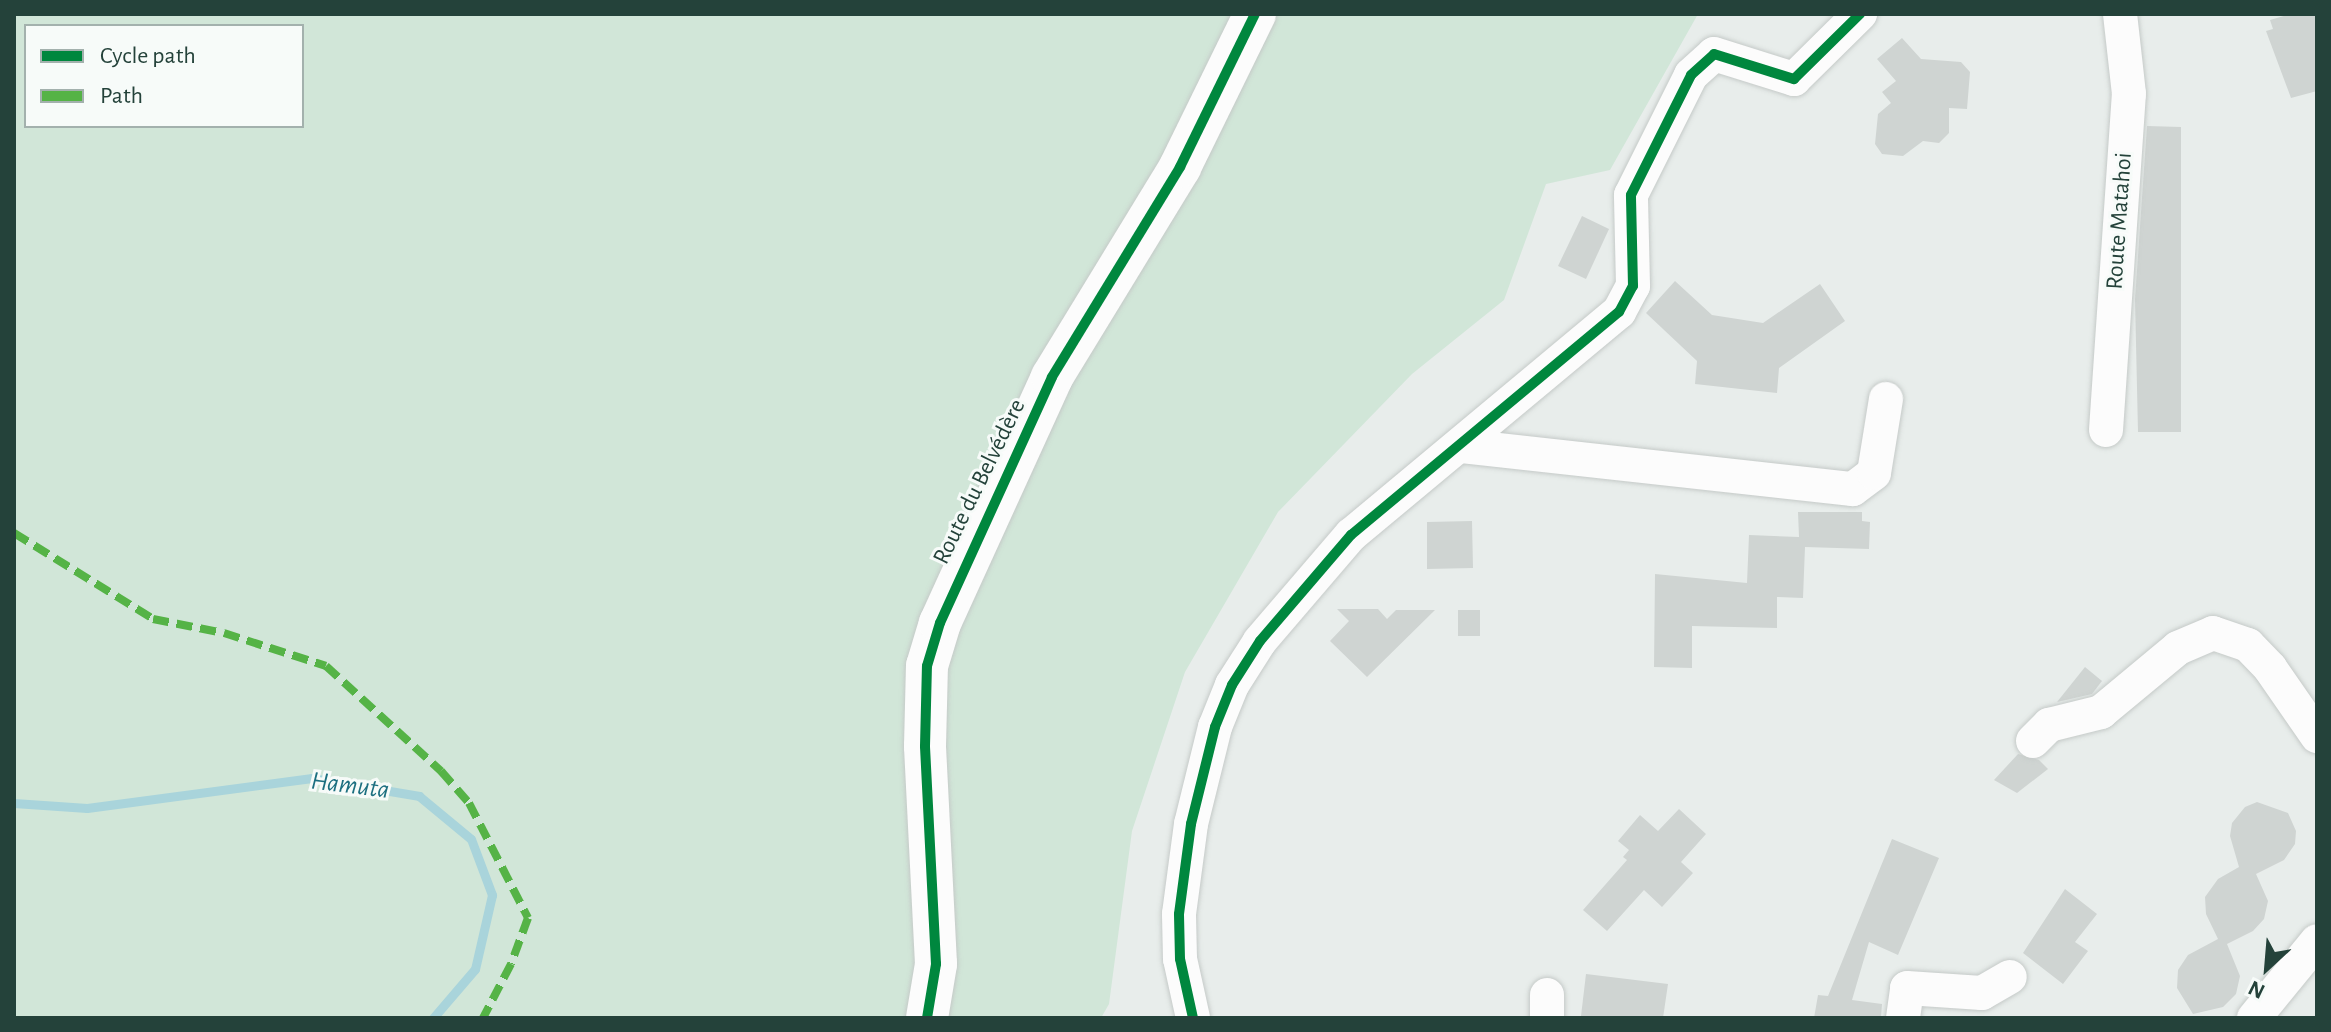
<!DOCTYPE html>
<meta charset="utf-8">
<style>
body{margin:0}
#map{position:relative;width:2331px;height:1032px;overflow:hidden;background:#e8edeb;font-family:"Alegreya Sans",sans-serif}
div>[style]{position:absolute}
[style*='--x']{left:calc(var(--x)*1px);top:calc(var(--y)*1px);width:calc(var(--w)*1px);rotate:calc(var(--a)*1deg)}
.green>*{inset:0;background:#d1e6d8}
.stream>*{height:9px;margin:-4.5px;padding:0 4.5px;transform-origin:4.5px;border-radius:4.5px;background:#a9d4db}
.building>*{inset:0;background:#cfd4d2}
.roads{filter:drop-shadow(0 0 2px #c5cac8) drop-shadow(0 0 2px #c5cac8)}
.minor>*{height:34px;margin:-17px;padding:0 17px;transform-origin:17px;border-radius:17px;background:#fcfcfc}
.tertiary>*{height:42px;margin:-21px;padding:0 21px;transform-origin:21px;border-radius:21px;background:#fcfcfc}
.quiet>*{height:8px;margin-top:-4px;transform-origin:0;background:repeating-linear-gradient(90deg,#55b346 0 16px,transparent 0 24px)}
.cycleway>*{height:10px;margin:-5px;padding:0 5px;transform-origin:5px;border-radius:5px;background:#00873e}
span{translate:-50% -50%;white-space:nowrap;text-align:center;line-height:1.15;-webkit-text-stroke:6px #f7fbf9;paint-order:stroke}
.street-label{font-size:24px;color:#24423a}
.water-label{font-size:26px;color:#1c6f80;font-style:italic}
.frame{position:absolute;inset:0;border:16px solid #24423a;pointer-events:none}
.legend{position:absolute;left:24px;top:24px;width:280px;height:104px;box-sizing:border-box;background:#f7fbf9;border:2px solid #a3b1ad;margin:0;padding:10px 14px;list-style:none;font-size:24px;color:#24423a}
.legend li{display:flex;align-items:center;gap:16px;height:40px}
.legend b{width:40px;border:2px solid #a3b1ad}
.north{position:absolute;left:2227px;top:928px;width:80px;height:80px;-webkit-text-stroke:6px #f7fbf9;paint-order:stroke;rotate:206deg;font-size:22px;font-weight:700;line-height:32px;text-align:center;color:#24423a}
.north::after{content:'';display:block;margin:auto;width:28px;height:36px;background:#24423a;clip-path:polygon(50% 0,100% 100%,50% 72%,0 100%)}
</style>
<div id="map">
<div class="green">
<i style="clip-path:polygon(evenodd,14px 14px,1698px 14px,1610px 170px,1546px 184px,1504px 300px,1412px 374px,1278px 512px,1185px 672px,1132px 831px,1109px 1004px,1101px 1018px,14px 1018px,14px 14px,26px 26px,302px 26px,302px 126px,26px 126px,26px 26px)"></i>
</div>
<div class="stream">
<i style="--x:14;--y:803;--w:73;--a:3.9"></i>
<i style="--x:87;--y:808;--w:227;--a:-7.6"></i>
<i style="--x:312;--y:778;--w:109;--a:9.5"></i>
<i style="--x:419;--y:796;--w:67;--a:39.6"></i>
<i style="--x:471;--y:839;--w:60;--a:69.4"></i>
<i style="--x:492;--y:895;--w:76;--a:102.9"></i>
<i style="--x:475;--y:969;--w:65;--a:130.6"></i>
</div>
<div class="building">
<i style="clip-path:polygon(2291px 14px,2317px 14px,2317px 91px,2291px 98px,2266px 31px,2273px 29px,2270px 20px)"></i>
<i style="clip-path:polygon(1902px 38px,1921px 59px,1961px 62px,1970px 72px,1967px 109px,1949px 108px,1949px 133px,1939px 143px,1923px 141px,1903px 156px,1882px 154px,1875px 144px,1878px 114px,1891px 103px,1882px 92px,1896px 81px,1877px 59px)"></i>
<i style="clip-path:polygon(2147px 126px,2181px 127px,2181px 432px,2138px 432px,2135px 299px)"></i>
<i style="clip-path:polygon(1582px 216px,1609px 229px,1586px 279px,1558px 266px)"></i>
<i style="clip-path:polygon(1675px 281px,1712px 315px,1763px 323px,1820px 284px,1845px 321px,1779px 368px,1777px 393px,1695px 384px,1697px 361px,1646px 313px)"></i>
<i style="clip-path:polygon(1798px 512px,1862px 512px,1862px 521px,1870px 522px,1869px 549px,1805px 547px,1803px 598px,1777px 597px,1777px 628px,1692px 626px,1692px 668px,1654px 667px,1655px 574px,1747px 583px,1749px 535px,1799px 537px)"></i>
<i style="clip-path:polygon(1472px 521px,1473px 568px,1427px 569px,1427px 522px)"></i>
<i style="clip-path:polygon(1337px 609px,1378px 609px,1387px 619px,1396px 610px,1435px 610px,1367px 677px,1330px 641px,1349px 621px)"></i>
<i style="clip-path:polygon(1458px 610px,1480px 610px,1480px 636px,1458px 636px)"></i>
<i style="clip-path:polygon(2085px 667px,2102px 681px,2092px 694px,2057px 702px)"></i>
<i style="clip-path:polygon(2018px 754px,2039px 760px,2048px 769px,2017px 793px,1994px 780px)"></i>
<i style="clip-path:polygon(2257px 802px,2288px 813px,2296px 831px,2295px 844px,2284px 860px,2256px 874px,2268px 901px,2264px 919px,2253px 931px,2227px 944px,2240px 976px,2236px 994px,2223px 1007px,2193px 1014px,2177px 988px,2178px 970px,2188px 955px,2218px 939px,2206px 914px,2205px 897px,2218px 879px,2239px 867px,2230px 836px,2232px 823px,2245px 807px)"></i>
<i style="clip-path:polygon(1679px 809px,1706px 834px,1681px 862px,1693px 873px,1662px 907px,1644px 890px,1607px 931px,1583px 910px,1627px 860px,1623px 857px,1629px 850px,1618px 841px,1640px 815px,1658px 831px)"></i>
<i style="clip-path:polygon(1892px 839px,1939px 858px,1898px 955px,1869px 942px,1852px 1000px,1882px 1004px,1881px 1018px,1814px 1018px,1818px 995px,1828px 996px)"></i>
<i style="clip-path:polygon(2065px 889px,2097px 914px,2075px 942px,2088px 951px,2063px 984px,2023px 953px)"></i>
<i style="clip-path:polygon(1586px 974px,1668px 984px,1663px 1018px,1581px 1016px)"></i>
</div>
<div class="roads">
<div class="minor">
<i style="--x:2106;--y:430;--w:337;--a:-86.1"></i>
<i style="--x:2129;--y:94;--w:81;--a:-96.4"></i>
<i style="--x:1462;--y:446;--w:393;--a:6.3"></i>
<i style="--x:1853;--y:489;--w:26;--a:-37"></i>
<i style="--x:1874;--y:473;--w:75;--a:-80.8"></i>
<i style="--x:2033;--y:741;--w:23;--a:-45"></i>
<i style="--x:2049;--y:725;--w:54;--a:-14"></i>
<i style="--x:2101;--y:712;--w:100;--a:-39.7"></i>
<i style="--x:2178;--y:648;--w:38;--a:-23"></i>
<i style="--x:2213;--y:633;--w:37;--a:19"></i>
<i style="--x:2248;--y:645;--w:32;--a:46"></i>
<i style="--x:2270;--y:668;--w:83;--a:55.3"></i>
<i style="--x:1547;--y:995;--w:23;--a:90"></i>
<i style="--x:1193;--y:1018;--w:60;--a:-102.4"></i>
<i style="--x:1180;--y:959;--w:45;--a:-91.3"></i>
<i style="--x:1179;--y:914;--w:91;--a:-82.4"></i>
<i style="--x:1191;--y:824;--w:100;--a:-76.1"></i>
<i style="--x:1215;--y:727;--w:45;--a:-68"></i>
<i style="--x:1232;--y:685;--w:52;--a:-57.5"></i>
<i style="--x:1260;--y:641;--w:140;--a:-49.4"></i>
<i style="--x:1351;--y:535;--w:349;--a:-39.8"></i>
<i style="--x:1619;--y:312;--w:30;--a:-62"></i>
<i style="--x:1633;--y:286;--w:91;--a:-91.3"></i>
<i style="--x:1631;--y:195;--w:134;--a:-63.4"></i>
<i style="--x:1691;--y:75;--w:31;--a:-42"></i>
<i style="--x:1714;--y:54;--w:84;--a:17.4"></i>
<i style="--x:1794;--y:79;--w:93;--a:-44.6"></i>
<i style="--x:1903;--y:1018;--w:30;--a:-82"></i>
<i style="--x:1907;--y:988;--w:75;--a:3.8"></i>
<i style="--x:1982;--y:993;--w:32;--a:-30"></i>
<i style="--x:2254;--y:1018;--w:99;--a:-50.7"></i>
</div>
<div class="tertiary">
<i style="--x:927;--y:1018;--w:55;--a:-80.5"></i>
<i style="--x:936;--y:964;--w:218;--a:-92.9"></i>
<i style="--x:925;--y:746;--w:80;--a:-88.6"></i>
<i style="--x:927;--y:666;--w:45;--a:-73.2"></i>
<i style="--x:940;--y:623;--w:270;--a:-65.5"></i>
<i style="--x:1052;--y:377;--w:246;--a:-58.6"></i>
<i style="--x:1180;--y:167;--w:170;--a:-63.9"></i>
</div>
</div>
<div class="quiet">
<i style="--x:14;--y:533;--w:163;--a:31.7"></i>
<i style="--x:153;--y:619;--w:72;--a:11.2"></i>
<i style="--x:224;--y:633;--w:107;--a:17.9"></i>
<i style="--x:326;--y:666;--w:156;--a:42.4"></i>
<i style="--x:441;--y:771;--w:43;--a:48.8"></i>
<i style="--x:469;--y:803;--w:129;--a:62.8"></i>
<i style="--x:528;--y:918;--w:49;--a:110.3"></i>
<i style="--x:511;--y:964;--w:61;--a:117.4"></i>
</div>
<div class="cycleway">
<i style="--x:927;--y:1018;--w:55;--a:-80.5"></i>
<i style="--x:936;--y:964;--w:218;--a:-92.9"></i>
<i style="--x:925;--y:746;--w:80;--a:-88.6"></i>
<i style="--x:927;--y:666;--w:45;--a:-73.2"></i>
<i style="--x:940;--y:623;--w:270;--a:-65.5"></i>
<i style="--x:1052;--y:377;--w:246;--a:-58.6"></i>
<i style="--x:1180;--y:167;--w:170;--a:-63.9"></i>
<i style="--x:1193;--y:1018;--w:60;--a:-102.4"></i>
<i style="--x:1180;--y:959;--w:45;--a:-91.3"></i>
<i style="--x:1179;--y:914;--w:91;--a:-82.4"></i>
<i style="--x:1191;--y:824;--w:100;--a:-76.1"></i>
<i style="--x:1215;--y:727;--w:45;--a:-68"></i>
<i style="--x:1232;--y:685;--w:52;--a:-57.5"></i>
<i style="--x:1260;--y:641;--w:140;--a:-49.4"></i>
<i style="--x:1351;--y:535;--w:349;--a:-39.8"></i>
<i style="--x:1619;--y:312;--w:30;--a:-62"></i>
<i style="--x:1633;--y:286;--w:91;--a:-91.3"></i>
<i style="--x:1631;--y:195;--w:134;--a:-63.4"></i>
<i style="--x:1691;--y:75;--w:31;--a:-42"></i>
<i style="--x:1714;--y:54;--w:84;--a:17.4"></i>
<i style="--x:1794;--y:79;--w:93;--a:-44.6"></i>
</div>
<div class="street-label">
<span style="left:2120px;top:221px;rotate:-86deg">Route Matahoi</span>
<span style="left:980px;top:482px;rotate:-64deg">Route du Belvédère</span>
</div>
<div class="water-label">
<span style="left:350px;top:786px;rotate:7deg">Hamuta</span>
</div>
<div class="frame"></div>
<ul class="legend">
<li><b style="height:10px;background:#00873e"></b>Cycle path</li>
<li><b style="height:10px;background:#55b346"></b>Path</li>
</ul>
<div class="north">N</div>
</div>
